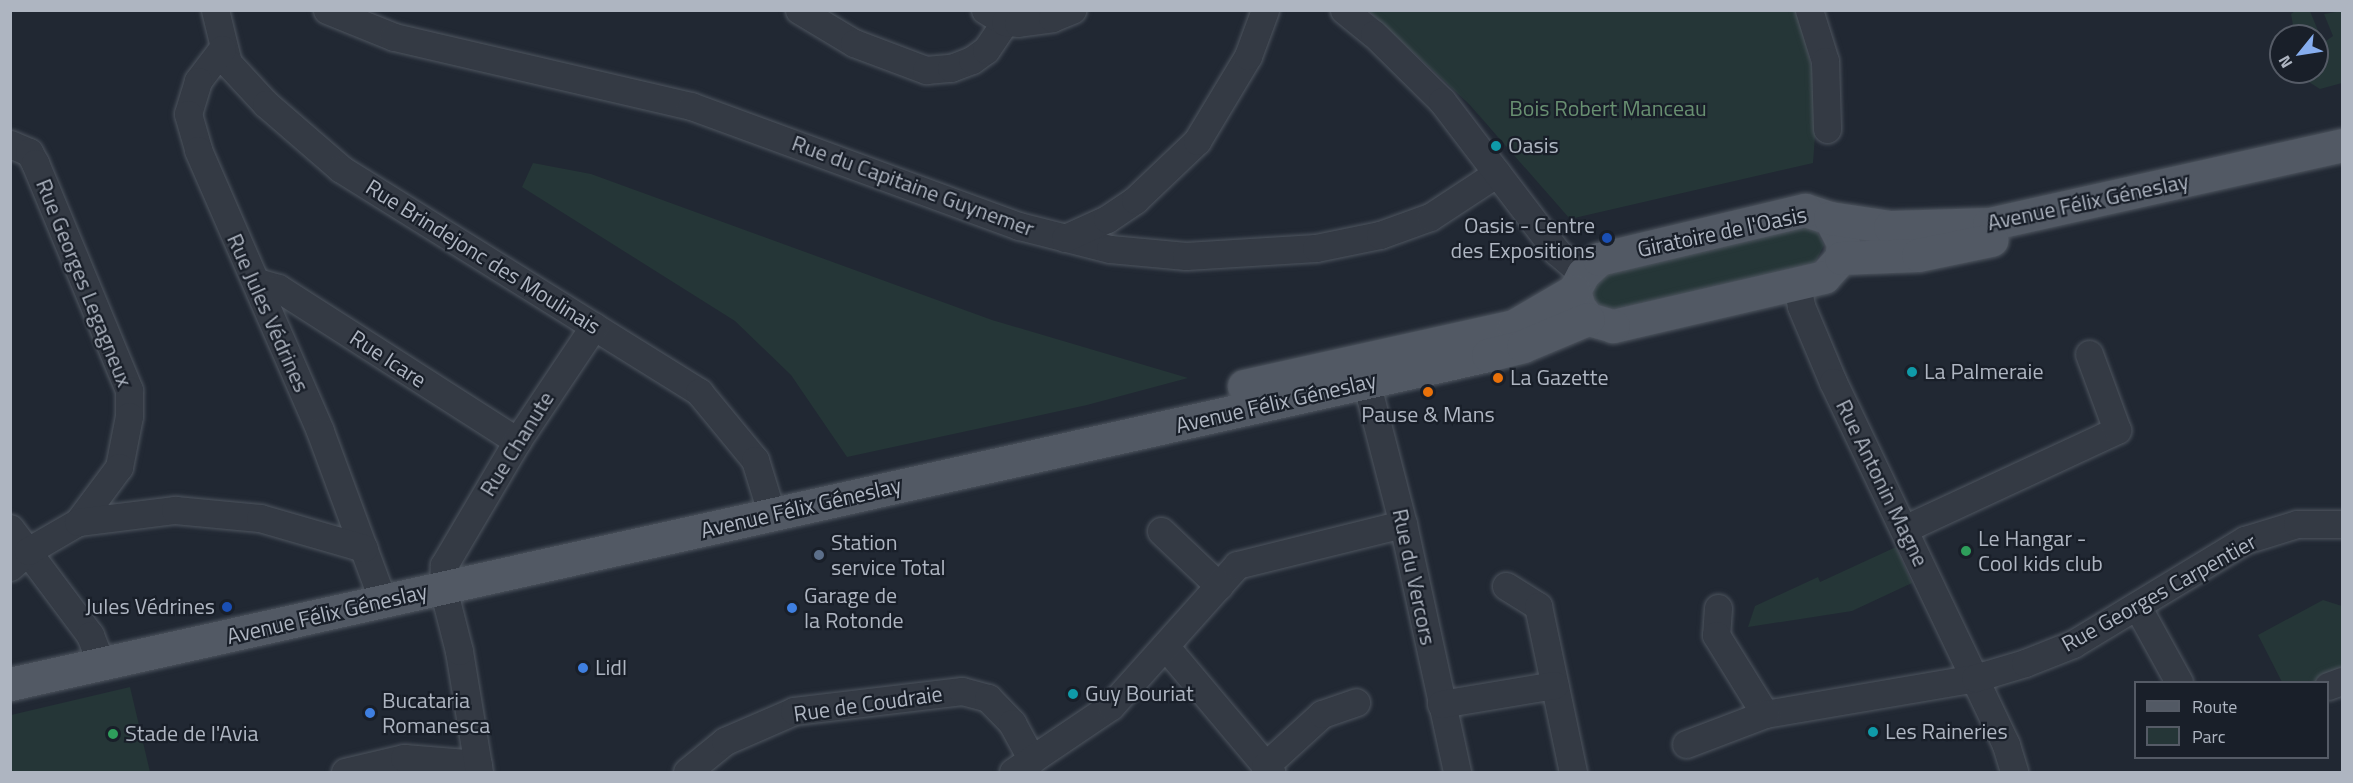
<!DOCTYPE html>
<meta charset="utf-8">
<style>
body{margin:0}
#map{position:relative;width:2353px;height:783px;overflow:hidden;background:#212833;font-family:"Titillium Web",sans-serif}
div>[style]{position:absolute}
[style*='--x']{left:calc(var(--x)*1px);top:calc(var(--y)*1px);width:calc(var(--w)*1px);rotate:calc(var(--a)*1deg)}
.green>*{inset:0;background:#253637}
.roads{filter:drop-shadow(0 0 2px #4e555f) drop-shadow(0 0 2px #4e555f)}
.minor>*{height:27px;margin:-13.5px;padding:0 13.5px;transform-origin:13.5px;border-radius:13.5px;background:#343a44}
.major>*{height:33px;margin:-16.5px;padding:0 16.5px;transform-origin:16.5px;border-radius:16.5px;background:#525964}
.dots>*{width:16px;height:16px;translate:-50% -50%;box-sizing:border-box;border:3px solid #191f29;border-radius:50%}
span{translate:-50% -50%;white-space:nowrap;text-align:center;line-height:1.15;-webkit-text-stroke:4.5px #191f29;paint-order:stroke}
.park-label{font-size:22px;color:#688f71}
.poi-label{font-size:22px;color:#aeb5c1}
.left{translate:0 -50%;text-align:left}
.right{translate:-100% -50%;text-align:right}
.street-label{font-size:22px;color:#aeb5c1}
.frame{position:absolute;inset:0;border:12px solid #aeb5c1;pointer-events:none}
.legend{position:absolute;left:2134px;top:681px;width:195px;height:78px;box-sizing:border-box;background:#191f29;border:2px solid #555b66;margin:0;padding:8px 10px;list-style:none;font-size:18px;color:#aeb5c1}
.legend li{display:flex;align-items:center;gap:12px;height:30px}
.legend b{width:30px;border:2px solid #555b66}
.north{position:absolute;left:2269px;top:24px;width:60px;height:60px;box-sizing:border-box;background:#191f29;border:2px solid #555b66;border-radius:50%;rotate:240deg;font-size:16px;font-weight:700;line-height:24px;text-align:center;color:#aeb5c1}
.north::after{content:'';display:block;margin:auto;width:21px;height:27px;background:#86adee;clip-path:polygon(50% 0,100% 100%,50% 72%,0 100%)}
</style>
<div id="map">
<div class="green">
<i style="clip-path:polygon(1369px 11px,1798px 11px,1818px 95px,1813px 163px,1570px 219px,1469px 104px)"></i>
<i style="clip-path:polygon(2295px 11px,2310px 11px,2323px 43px,2333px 36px,2324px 14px,2342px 11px,2342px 83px,2320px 89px,2304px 79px,2302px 72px,2317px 72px,2317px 36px,2295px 36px,2291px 14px)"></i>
<i style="clip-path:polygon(533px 163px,591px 174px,992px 320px,1188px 378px,1087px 405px,847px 457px,791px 375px,735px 321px,522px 187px)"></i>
<i style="clip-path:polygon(1814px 225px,1824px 245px,1815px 263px,1616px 317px,1597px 311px,1589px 286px,1596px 275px)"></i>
<i style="clip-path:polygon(1896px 547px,1912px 583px,1852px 611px,1748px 627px,1755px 606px,1818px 577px,1820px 582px)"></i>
<i style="clip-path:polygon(2323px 600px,2342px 606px,2342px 673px,2315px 682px,2282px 682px,2258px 635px)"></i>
<i style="clip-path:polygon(130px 687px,150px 772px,11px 772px,11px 715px)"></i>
</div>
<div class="roads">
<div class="minor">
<i style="--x:215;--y:10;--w:55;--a:76.2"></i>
<i style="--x:228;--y:63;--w:56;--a:47.2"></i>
<i style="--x:266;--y:104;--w:99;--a:40.9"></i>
<i style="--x:341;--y:169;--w:422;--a:31.9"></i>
<i style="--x:699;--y:392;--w:88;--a:50.5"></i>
<i style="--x:755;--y:460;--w:58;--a:72.8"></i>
<i style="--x:327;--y:10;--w:72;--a:21.9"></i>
<i style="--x:394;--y:37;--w:305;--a:13.1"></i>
<i style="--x:691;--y:106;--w:349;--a:20.1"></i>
<i style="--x:1019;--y:226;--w:94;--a:14.2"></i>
<i style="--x:1110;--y:249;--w:76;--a:5.3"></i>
<i style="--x:1186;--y:256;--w:130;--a:-3.5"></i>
<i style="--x:1316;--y:248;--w:65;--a:-11.5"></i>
<i style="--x:1380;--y:235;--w:53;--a:-19.8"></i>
<i style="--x:1430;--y:217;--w:80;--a:-33.3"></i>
<i style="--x:799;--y:10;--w:64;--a:31"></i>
<i style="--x:854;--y:43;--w:77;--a:20.6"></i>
<i style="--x:926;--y:70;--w:25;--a:-5"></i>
<i style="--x:951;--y:68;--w:22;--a:-21"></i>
<i style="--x:972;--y:60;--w:17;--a:-36"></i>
<i style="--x:986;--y:50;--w:34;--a:-56"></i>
<i style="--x:985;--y:10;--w:23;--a:31"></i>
<i style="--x:1005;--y:22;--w:13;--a:4"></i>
<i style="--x:1018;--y:23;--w:34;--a:-8"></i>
<i style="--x:1052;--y:18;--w:22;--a:-22"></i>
<i style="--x:1344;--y:10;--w:38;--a:39"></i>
<i style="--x:1374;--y:34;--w:95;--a:44.6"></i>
<i style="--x:1442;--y:101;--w:190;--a:52.7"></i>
<i style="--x:1557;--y:252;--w:34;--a:40"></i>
<i style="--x:1809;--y:10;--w:53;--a:72.6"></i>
<i style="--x:1825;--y:61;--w:68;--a:88.3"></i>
<i style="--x:222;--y:49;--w:40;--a:127"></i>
<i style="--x:198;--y:81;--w:34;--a:107"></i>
<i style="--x:188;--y:114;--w:37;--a:74"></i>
<i style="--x:198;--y:150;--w:306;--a:66.5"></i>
<i style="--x:320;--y:431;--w:181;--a:69.7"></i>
<i style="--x:10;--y:144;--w:21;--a:23"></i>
<i style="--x:29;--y:152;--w:13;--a:61"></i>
<i style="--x:35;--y:163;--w:246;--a:67.5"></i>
<i style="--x:129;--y:390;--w:26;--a:90"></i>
<i style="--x:129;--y:416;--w:52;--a:101.1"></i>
<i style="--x:119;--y:467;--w:69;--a:126.7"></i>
<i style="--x:1065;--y:238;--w:46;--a:-24.3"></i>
<i style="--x:1107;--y:219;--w:34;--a:-34"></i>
<i style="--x:1135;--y:200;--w:86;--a:-43.6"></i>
<i style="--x:1197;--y:141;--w:99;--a:-59"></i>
<i style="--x:1248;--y:56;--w:49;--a:-69.7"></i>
<i style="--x:257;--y:282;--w:22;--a:16"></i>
<i style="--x:278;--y:288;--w:284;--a:32.6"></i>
<i style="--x:1797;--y:285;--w:21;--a:79"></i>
<i style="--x:1801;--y:306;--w:82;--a:67.2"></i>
<i style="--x:1833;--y:382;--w:402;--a:64.5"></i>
<i style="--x:2006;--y:745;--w:28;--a:73"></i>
<i style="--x:1361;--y:362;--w:167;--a:75.5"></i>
<i style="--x:1403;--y:524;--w:254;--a:77.7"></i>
<i style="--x:10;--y:528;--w:134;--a:53.2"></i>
<i style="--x:90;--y:635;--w:31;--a:69"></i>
<i style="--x:1904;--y:529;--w:235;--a:-24.9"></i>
<i style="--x:2117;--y:430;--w:81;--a:-110.2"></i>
<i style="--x:1161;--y:531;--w:80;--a:43.5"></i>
<i style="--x:10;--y:567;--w:24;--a:-42"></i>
<i style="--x:28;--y:551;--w:58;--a:-30.1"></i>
<i style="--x:78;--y:522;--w:98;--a:-7.1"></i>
<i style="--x:175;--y:510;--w:85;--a:5.4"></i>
<i style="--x:260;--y:518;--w:108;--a:16.1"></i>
<i style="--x:1506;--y:586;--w:38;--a:32"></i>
<i style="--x:1538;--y:606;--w:170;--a:78.1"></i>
<i style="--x:2137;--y:606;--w:87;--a:61.1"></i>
<i style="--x:1718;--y:608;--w:27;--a:94"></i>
<i style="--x:1716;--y:635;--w:93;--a:58.2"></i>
<i style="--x:1765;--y:714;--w:213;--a:-9.7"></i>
<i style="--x:1975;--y:678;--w:52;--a:-16.7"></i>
<i style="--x:2025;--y:663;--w:52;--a:-21.6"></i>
<i style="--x:2073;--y:644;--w:201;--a:-31.2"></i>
<i style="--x:2245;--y:540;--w:54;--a:-17.1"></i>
<i style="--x:2297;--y:524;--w:45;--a:0"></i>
<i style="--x:1165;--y:646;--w:165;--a:49.9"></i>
<i style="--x:2328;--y:686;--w:15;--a:-20"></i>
<i style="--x:1441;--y:704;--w:115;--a:-9.5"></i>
<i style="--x:1686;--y:744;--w:85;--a:-20.8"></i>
<i style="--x:1265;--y:766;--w:77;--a:-42.4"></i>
<i style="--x:1322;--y:714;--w:36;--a:-19"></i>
<i style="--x:345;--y:772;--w:61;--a:-13.3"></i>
<i style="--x:404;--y:758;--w:74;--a:4.6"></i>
<i style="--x:479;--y:772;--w:123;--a:-99.4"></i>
<i style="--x:459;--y:651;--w:65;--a:-104.3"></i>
<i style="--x:443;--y:588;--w:23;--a:-88"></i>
<i style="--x:444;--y:565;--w:144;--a:-59.5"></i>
<i style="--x:517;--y:441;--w:138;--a:-56.2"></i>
<i style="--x:687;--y:772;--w:49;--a:-39.2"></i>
<i style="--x:725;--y:741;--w:75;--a:-23.5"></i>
<i style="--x:794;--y:711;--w:169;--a:-6.8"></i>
<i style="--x:962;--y:691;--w:27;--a:15"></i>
<i style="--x:988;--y:698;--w:35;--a:46"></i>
<i style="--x:1012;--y:723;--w:42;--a:61.6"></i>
<i style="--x:1013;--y:772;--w:118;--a:-34"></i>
<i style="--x:1111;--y:706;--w:189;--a:-48.2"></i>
<i style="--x:1237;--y:565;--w:171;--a:-13.9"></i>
</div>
<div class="major">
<i style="--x:1805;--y:210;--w:26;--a:18"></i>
<i style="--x:1830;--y:218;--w:29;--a:63"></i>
<i style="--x:1843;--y:244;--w:14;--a:98"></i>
<i style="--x:1841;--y:258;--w:25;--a:132"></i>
<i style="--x:1824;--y:277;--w:217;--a:166.9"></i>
<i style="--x:1613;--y:326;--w:26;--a:-164"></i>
<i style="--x:1588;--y:319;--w:15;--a:-127"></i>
<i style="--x:1579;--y:307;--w:17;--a:-107"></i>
<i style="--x:1574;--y:291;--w:19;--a:-62"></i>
<i style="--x:1583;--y:274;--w:22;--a:-43"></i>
<i style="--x:1599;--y:259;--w:212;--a:-13.4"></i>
<i style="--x:1830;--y:218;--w:61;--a:8.5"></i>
<i style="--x:1890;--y:227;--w:99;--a:-1.7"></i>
<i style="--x:1989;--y:224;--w:362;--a:-12.6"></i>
<i style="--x:1841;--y:258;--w:77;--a:-2.2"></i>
<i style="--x:1918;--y:255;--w:75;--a:-11.6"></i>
<i style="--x:1244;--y:386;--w:277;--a:-12.5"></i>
<i style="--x:1514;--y:326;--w:69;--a:-30.3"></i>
<i style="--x:10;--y:684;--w:1514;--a:-12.55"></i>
<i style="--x:1488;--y:355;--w:36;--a:-14"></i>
<i style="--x:1523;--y:346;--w:70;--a:-22.6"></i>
</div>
</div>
<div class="dots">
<i style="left:1496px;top:146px;background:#0f9aa8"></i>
<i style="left:1607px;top:238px;background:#1a4fb4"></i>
<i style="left:1912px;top:372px;background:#0f9aa8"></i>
<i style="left:1498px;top:378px;background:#e8710a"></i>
<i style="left:1428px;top:392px;background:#e8710a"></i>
<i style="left:1966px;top:551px;background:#2e9e5b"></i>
<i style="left:819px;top:555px;background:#5c6f8a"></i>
<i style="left:227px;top:607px;background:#1a4fb4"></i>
<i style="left:792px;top:608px;background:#3f7fe0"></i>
<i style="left:583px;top:668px;background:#3f7fe0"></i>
<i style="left:1073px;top:694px;background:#0f9aa8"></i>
<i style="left:370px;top:713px;background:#3f7fe0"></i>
<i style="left:1873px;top:732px;background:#0f9aa8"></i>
<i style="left:113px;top:734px;background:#2e9e5b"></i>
</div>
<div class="park-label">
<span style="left:1608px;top:109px">Bois Robert Manceau</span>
</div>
<div class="poi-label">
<span class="left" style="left:1508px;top:146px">Oasis</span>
<span class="right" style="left:1595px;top:238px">Oasis - Centre<br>des Expositions</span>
<span class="left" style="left:1924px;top:372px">La Palmeraie</span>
<span class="left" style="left:1510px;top:378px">La Gazette</span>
<span style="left:1428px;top:415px">Pause &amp; Mans</span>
<span class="left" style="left:1978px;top:551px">Le Hangar -<br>Cool kids club</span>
<span class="left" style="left:831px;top:555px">Station<br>service Total</span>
<span class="left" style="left:804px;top:608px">Garage de<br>la Rotonde</span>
<span class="right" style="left:215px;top:607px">Jules Védrines</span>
<span class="left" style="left:595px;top:668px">Lidl</span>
<span class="left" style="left:1085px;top:694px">Guy Bouriat</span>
<span class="left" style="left:382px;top:713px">Bucataria<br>Romanesca</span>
<span class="left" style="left:1885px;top:732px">Les Raineries</span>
<span class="left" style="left:125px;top:734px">Stade de l'Avia</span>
</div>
<div class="street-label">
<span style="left:913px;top:186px;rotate:20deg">Rue du Capitaine Guynemer</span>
<span style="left:2088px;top:202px;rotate:-12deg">Avenue Félix Géneslay</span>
<span style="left:1722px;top:232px;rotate:-12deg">Giratoire de l'Oasis</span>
<span style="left:483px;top:257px;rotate:32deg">Rue Brindejonc des Moulinais</span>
<span style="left:84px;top:283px;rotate:68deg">Rue Georges Legagneux</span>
<span style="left:268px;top:313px;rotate:66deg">Rue Jules Védrines</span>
<span style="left:388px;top:359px;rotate:33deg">Rue Icare</span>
<span style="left:1276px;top:403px;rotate:-13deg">Avenue Félix Géneslay</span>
<span style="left:517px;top:444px;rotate:-58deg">Rue Chanute</span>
<span style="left:1882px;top:483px;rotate:64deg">Rue Antonin Magne</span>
<span style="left:801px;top:508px;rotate:-13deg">Avenue Félix Géneslay</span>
<span style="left:1414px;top:577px;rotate:78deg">Rue du Vercors</span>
<span style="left:2159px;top:593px;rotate:-29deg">Rue Georges Carpentier</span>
<span style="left:327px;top:614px;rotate:-13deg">Avenue Félix Géneslay</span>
<span style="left:868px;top:704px;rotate:-8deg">Rue de Coudraie</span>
</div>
<div class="frame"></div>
<ul class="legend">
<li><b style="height:8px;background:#525964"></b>Route</li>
<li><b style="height:16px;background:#253637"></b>Parc</li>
</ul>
<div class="north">N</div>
</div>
